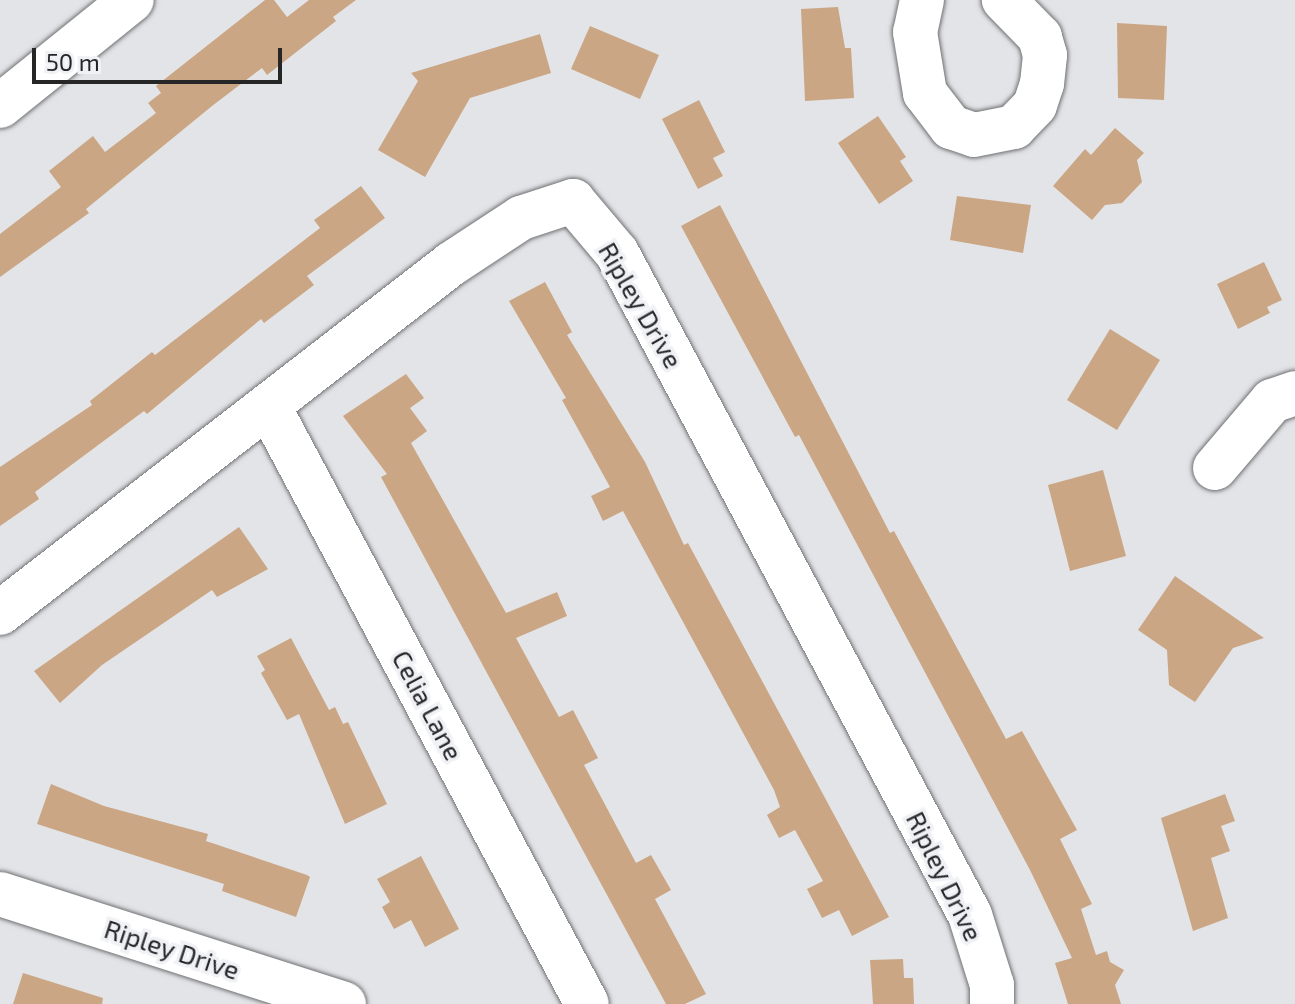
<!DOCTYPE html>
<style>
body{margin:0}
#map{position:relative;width:1295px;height:1004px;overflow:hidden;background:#e3e4e7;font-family:"Exo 2",sans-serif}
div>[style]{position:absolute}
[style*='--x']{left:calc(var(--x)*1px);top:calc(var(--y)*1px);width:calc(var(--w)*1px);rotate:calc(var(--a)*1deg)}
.building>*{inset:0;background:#caa684}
.roads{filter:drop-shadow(0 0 2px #707174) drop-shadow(0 0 2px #707174)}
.minor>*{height:44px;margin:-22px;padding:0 22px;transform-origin:22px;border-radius:22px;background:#fff}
span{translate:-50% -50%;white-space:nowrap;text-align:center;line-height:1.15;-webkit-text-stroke:7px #f0f1f5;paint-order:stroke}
.street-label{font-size:26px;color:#262627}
.scale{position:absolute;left:32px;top:48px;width:250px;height:36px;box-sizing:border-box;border:4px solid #262627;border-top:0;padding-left:10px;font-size:24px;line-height:28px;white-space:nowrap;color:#262627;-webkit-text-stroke:6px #f0f1f5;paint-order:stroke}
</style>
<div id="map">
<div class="building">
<i style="clip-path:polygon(265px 0,274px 0,287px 17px,309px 0,356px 0,333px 17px,336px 21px,267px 75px,262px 68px,212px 106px,86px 209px,89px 213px,0 277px,0 234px,61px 187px,49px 171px,93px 136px,105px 152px,156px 113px,148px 103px,161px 93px,156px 86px)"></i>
<i style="clip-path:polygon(838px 7px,845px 48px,851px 48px,854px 98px,805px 101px,801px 9px)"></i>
<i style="clip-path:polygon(1117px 23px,1167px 26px,1164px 100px,1118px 98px)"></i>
<i style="clip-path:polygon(590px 26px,659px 55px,640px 99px,571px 69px)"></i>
<i style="clip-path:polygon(540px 34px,551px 73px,470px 98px,425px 177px,378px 150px,418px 81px,411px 73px)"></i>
<i style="clip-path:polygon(699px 100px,725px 152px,713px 158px,723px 176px,698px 189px,662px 119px)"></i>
<i style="clip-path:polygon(878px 116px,906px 157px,900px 161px,913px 181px,879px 204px,838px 143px)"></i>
<i style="clip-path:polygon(1115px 128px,1144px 153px,1137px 160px,1142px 182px,1122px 203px,1105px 205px,1092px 220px,1053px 186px,1085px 149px,1091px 155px)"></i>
<i style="clip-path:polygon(361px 186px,385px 218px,307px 276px,314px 285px,264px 323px,261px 319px,147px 414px,144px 411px,35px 492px,39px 499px,0 526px,0 467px,92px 405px,90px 401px,152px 352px,155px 355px,320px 228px,314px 220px)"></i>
<i style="clip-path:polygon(957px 196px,1031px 205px,1023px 253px,950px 240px)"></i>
<i style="clip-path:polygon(720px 205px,890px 533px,894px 531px,1006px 739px,1022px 731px,1077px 830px,1060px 839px,1092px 904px,1081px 909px,1096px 955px,1107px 951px,1110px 962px,1124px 970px,1115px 985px,1121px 1004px,1068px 1004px,1055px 963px,1072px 958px,1031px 872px,799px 435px,795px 437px,681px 226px)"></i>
<i style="clip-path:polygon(1264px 262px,1282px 300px,1267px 307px,1270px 313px,1238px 329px,1217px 284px)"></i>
<i style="clip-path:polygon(545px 282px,572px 332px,567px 335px,645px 462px,684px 545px,688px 543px,889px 917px,852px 936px,839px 910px,822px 918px,807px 889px,823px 881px,795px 830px,779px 838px,767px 815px,780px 807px,774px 790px,623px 511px,603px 521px,591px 496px,610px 487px,562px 400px,566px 398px,509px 301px)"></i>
<i style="clip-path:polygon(1110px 329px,1160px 360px,1117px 430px,1067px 400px)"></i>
<i style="clip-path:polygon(406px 374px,424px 398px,410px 408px,427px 431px,411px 443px,506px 613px,557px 592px,567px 616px,516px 638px,559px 717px,573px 710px,598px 758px,584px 765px,636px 863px,651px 855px,671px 890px,655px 899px,706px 994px,685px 1004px,666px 1004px,381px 477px,387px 474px,343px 416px)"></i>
<i style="clip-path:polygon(1103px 470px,1126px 556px,1070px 571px,1048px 485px)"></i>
<i style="clip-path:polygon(239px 527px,268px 569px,217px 597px,212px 590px,102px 665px,60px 703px,34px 671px)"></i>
<i style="clip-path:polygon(1175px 576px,1264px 638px,1233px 648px,1195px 702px,1169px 685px,1167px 650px,1138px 630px)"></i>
<i style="clip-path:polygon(291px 638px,329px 710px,335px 707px,343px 724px,348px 722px,387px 804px,345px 824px,299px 714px,287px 720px,261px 673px,265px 670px,257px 656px)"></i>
<i style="clip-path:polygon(51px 784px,104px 806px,208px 834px,206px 841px,307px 875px,310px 877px,296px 917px,222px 891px,224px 884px,37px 824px)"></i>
<i style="clip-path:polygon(1225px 794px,1235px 821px,1221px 826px,1230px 851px,1211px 858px,1228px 918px,1193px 931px,1161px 818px)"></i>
<i style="clip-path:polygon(421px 856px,459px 929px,425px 947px,411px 920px,394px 929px,382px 907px,390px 902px,377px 879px)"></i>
<i style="clip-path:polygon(903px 959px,904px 978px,913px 978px,914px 1004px,873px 1004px,870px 960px)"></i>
<i style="clip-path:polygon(23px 973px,103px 998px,102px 1004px,13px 1004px)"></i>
</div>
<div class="roads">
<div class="minor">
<i style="--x:922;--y:0;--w:33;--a:102"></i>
<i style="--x:915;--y:32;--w:62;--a:80.7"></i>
<i style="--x:925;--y:93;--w:43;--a:52.6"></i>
<i style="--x:951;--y:127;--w:24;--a:19"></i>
<i style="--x:974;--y:135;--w:41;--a:-11.3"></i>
<i style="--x:1014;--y:127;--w:30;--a:-46"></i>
<i style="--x:1035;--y:105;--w:22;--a:-72"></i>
<i style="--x:1042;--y:84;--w:29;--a:-84"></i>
<i style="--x:1045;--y:55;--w:19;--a:-106"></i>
<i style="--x:1040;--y:37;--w:52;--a:-134.2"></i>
<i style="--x:0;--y:106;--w:169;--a:-38.8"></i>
<i style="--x:269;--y:407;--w:676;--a:61.96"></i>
<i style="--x:1215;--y:468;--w:88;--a:-49.6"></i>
<i style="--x:1272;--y:401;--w:24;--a:-19"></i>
<i style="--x:0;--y:613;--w:570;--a:-37.73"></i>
<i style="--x:451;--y:264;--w:84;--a:-33.3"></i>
<i style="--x:521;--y:218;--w:55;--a:-18.1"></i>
<i style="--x:573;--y:201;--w:68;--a:49.8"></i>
<i style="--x:617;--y:253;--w:750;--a:61.93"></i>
<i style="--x:970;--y:915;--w:73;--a:72.6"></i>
<i style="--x:992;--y:985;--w:19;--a:90"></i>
<i style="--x:0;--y:894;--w:361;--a:17.7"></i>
</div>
</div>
<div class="street-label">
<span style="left:641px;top:305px;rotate:60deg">Ripley Drive</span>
<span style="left:428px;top:705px;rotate:62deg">Celia Lane</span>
<span style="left:945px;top:876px;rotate:64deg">Ripley Drive</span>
<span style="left:172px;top:949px;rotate:18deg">Ripley Drive</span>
</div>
<div class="scale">50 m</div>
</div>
